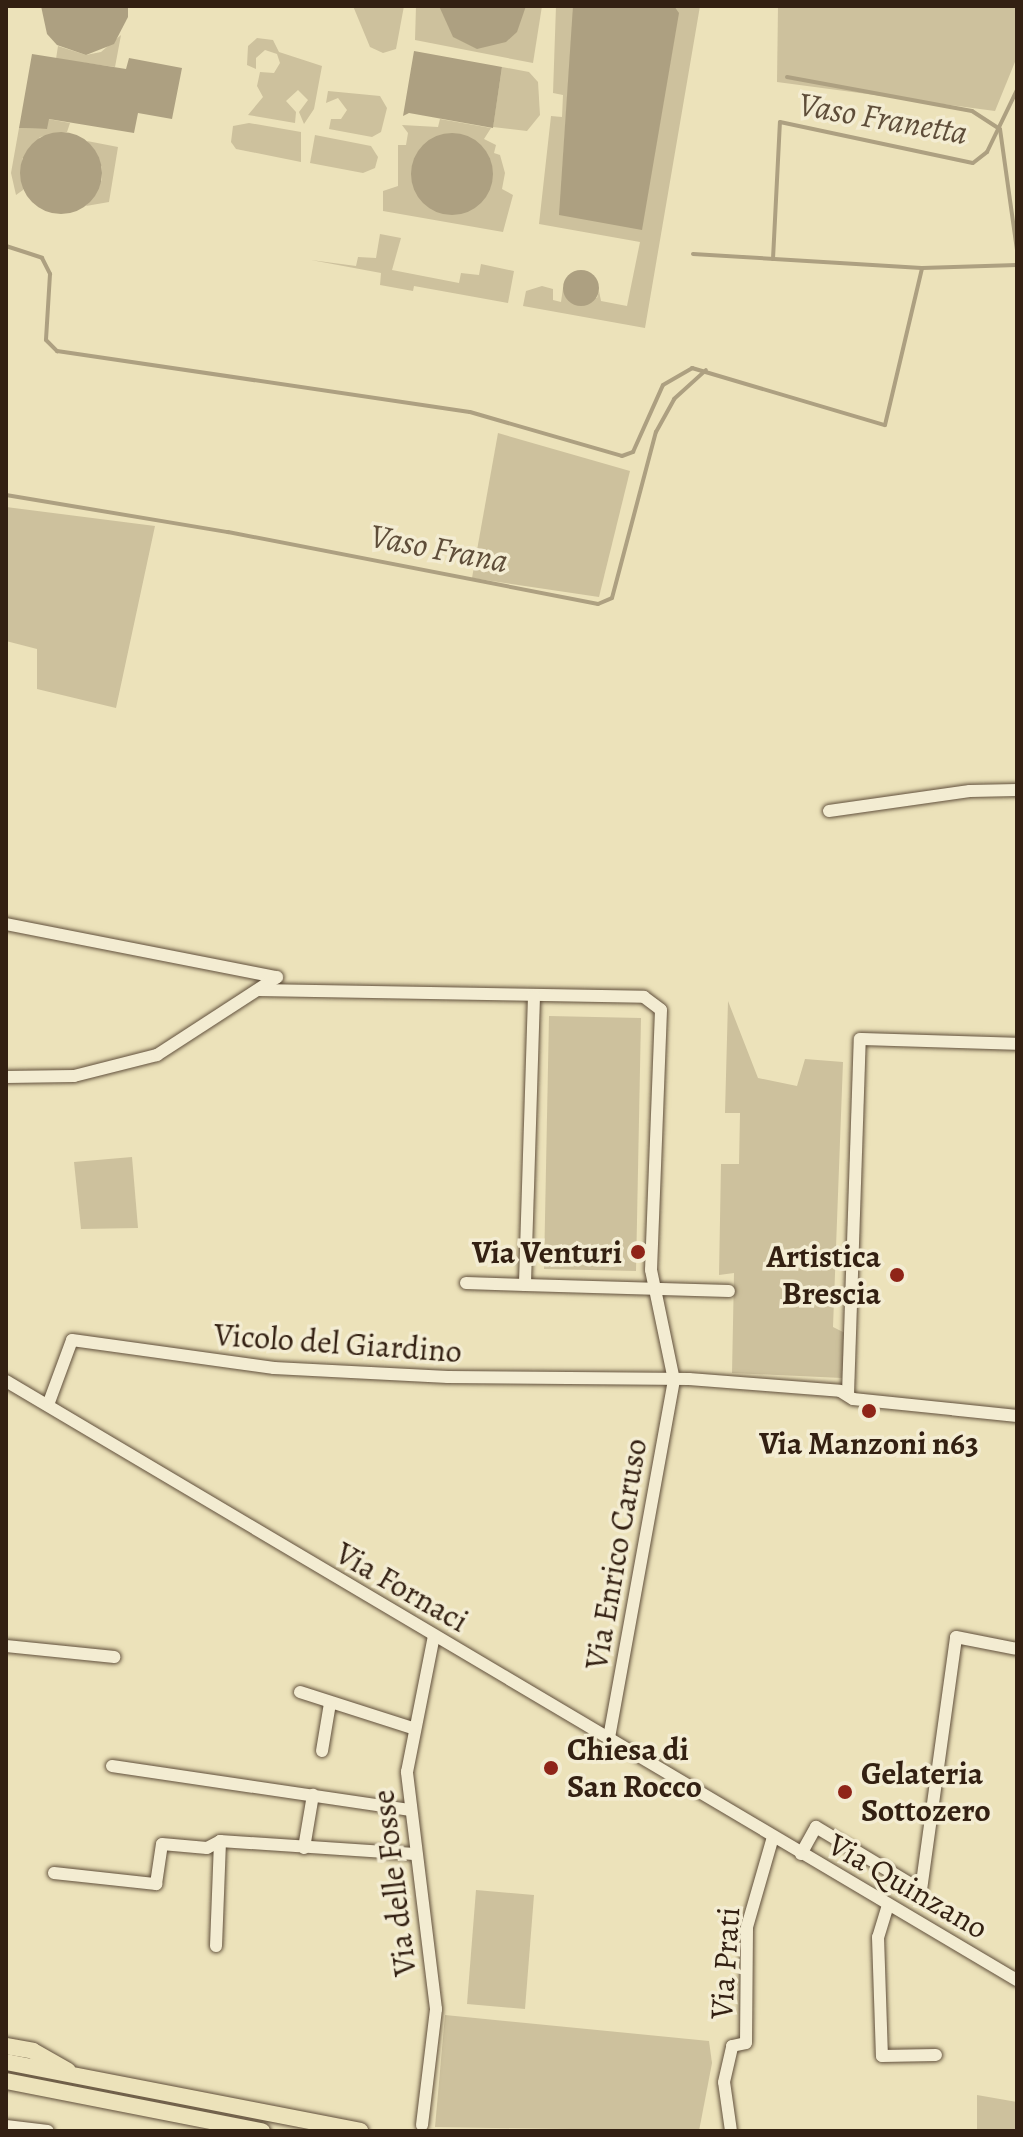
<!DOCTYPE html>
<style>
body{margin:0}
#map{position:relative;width:1023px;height:2137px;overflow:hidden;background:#ece2ba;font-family:Alegreya,serif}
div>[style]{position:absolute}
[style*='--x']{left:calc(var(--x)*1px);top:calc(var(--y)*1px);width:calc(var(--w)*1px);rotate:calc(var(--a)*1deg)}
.green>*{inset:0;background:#cdc19d}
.water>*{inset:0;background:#ada081}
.round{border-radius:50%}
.stream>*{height:4px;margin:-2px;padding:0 2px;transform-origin:2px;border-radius:2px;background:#ada081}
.roads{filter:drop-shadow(0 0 2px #61503c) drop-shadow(0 0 2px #61503c)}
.minor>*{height:12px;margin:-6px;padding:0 6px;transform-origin:6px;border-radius:6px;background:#f3ecd2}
.major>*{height:16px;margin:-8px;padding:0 8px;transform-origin:8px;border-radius:8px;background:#ece2ba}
.dots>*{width:22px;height:22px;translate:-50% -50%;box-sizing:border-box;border:4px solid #f3ecd2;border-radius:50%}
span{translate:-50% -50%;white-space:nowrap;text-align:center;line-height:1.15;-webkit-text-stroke:7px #f3ecd2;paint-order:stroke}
.poi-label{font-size:32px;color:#332012;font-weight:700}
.right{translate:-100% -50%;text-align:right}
.left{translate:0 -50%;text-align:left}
.street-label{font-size:32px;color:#332012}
.water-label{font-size:34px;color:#5e4d39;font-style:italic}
.frame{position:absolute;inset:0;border:8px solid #332012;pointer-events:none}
</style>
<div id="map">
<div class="green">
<i style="clip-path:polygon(353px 6px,404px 6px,396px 49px,383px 53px,370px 47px)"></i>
<i style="clip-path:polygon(416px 6px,542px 6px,533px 63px,415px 40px)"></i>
<i style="clip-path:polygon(556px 6px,700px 6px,645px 328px,523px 306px,526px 291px,542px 286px,553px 289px,553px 300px,561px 302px,563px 288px,597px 298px,599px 291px,601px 301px,627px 306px,640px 242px,539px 224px,551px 116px,562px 117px,563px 95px,553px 93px)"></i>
<i style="clip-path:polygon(778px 6px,1017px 6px,1017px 57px,995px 111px,777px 82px)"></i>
<i style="clip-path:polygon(121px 35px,115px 67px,56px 59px,58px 46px,86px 55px,101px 52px)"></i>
<i style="clip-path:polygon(257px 38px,273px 40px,279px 52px,322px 66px,314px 109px,304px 124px,299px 112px,308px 100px,298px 90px,286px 101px,296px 112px,295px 123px,248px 115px,263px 97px,257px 86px,260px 72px,274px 73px,280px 63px,277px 54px,265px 50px,256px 58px,256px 69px,247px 65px,248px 46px)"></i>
<i style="clip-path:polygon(502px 67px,529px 72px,538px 82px,540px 115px,527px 131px,493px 127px)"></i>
<i style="clip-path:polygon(328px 91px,380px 96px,387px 108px,381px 132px,372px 137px,329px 129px,331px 119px,341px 119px,347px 110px,338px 98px,326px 103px)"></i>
<i style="clip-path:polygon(48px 119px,70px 123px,67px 132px,40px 137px,22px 159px,23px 190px,16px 195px,11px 173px,19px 128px,46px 129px)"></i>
<i style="clip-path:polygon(440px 119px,491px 128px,484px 139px,496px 145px,494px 153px,500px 155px,505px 173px,502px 189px,513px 195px,503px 232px,383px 211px,383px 191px,398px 186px,398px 145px,406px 145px,408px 133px,402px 125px,438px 127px)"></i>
<i style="clip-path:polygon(249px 123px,301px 132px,301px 162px,236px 149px,231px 142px,233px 126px)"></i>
<i style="clip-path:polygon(315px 135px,371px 146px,378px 157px,375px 168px,363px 173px,310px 163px)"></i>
<i style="clip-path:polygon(87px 141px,118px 147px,109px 202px,86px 206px,102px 180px,102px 167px)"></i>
<i style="clip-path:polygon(380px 234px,401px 238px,392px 270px,459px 283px,461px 273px,479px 275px,481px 264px,514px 271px,508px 303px,414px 286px,413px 291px,380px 285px,381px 273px,311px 260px,356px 266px,358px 257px,376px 258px)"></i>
<i style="clip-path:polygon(498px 433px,630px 471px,599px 597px,472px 578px)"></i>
<i style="clip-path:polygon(6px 507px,155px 526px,116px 708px,37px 689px,37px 649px,6px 641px)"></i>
<i style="clip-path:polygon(728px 1001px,758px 1078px,797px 1086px,805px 1059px,843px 1062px,833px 1327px,845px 1333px,842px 1378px,732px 1373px,734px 1273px,719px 1275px,721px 1164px,739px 1164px,740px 1113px,725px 1113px)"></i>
<i style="clip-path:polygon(549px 1016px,641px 1018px,636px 1271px,544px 1269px)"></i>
<i style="clip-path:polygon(132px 1157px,138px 1228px,81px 1229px,74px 1162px)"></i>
<i style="clip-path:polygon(476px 1890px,534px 1895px,525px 2009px,467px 2004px)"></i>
<i style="clip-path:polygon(445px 2015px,709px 2041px,712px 2063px,699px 2131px,435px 2127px)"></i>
<i style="clip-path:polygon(977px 2095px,1017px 2102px,1017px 2131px,977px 2131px)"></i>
</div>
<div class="water">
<i style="clip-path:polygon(41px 6px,128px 6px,128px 17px,114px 44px,86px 55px,57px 45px,47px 34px)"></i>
<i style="clip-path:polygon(439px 6px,526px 6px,517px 32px,506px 42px,477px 49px,453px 37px)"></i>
<i style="clip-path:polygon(573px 6px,674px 6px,679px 13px,642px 230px,559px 215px)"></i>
<i style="clip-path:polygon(414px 51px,502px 67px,493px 128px,409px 113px,403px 116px)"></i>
<i style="clip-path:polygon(32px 54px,126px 69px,129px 58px,182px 68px,172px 119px,138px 113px,134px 133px,49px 119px,47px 129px,19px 128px)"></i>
<i class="round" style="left:20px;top:132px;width:82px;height:82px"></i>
<i class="round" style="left:411px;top:133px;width:82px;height:82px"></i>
<i class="round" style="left:563px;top:270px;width:36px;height:36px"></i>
</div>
<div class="stream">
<i style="--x:787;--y:77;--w:188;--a:10.4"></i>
<i style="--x:972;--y:111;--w:33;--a:33"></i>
<i style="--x:1000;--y:129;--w:122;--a:82"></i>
<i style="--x:6;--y:246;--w:38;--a:18"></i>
<i style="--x:42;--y:258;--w:18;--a:63"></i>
<i style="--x:50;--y:274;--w:66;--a:93.5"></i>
<i style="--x:46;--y:340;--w:16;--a:45"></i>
<i style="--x:57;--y:351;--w:417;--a:8.4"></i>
<i style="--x:470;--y:412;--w:158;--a:16.1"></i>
<i style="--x:622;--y:456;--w:12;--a:-20"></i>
<i style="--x:633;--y:452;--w:73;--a:-65.9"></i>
<i style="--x:663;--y:385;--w:34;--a:-30"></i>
<i style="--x:692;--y:368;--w:201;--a:16.5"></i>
<i style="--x:885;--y:425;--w:161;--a:-76.7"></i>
<i style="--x:922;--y:268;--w:95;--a:-1.8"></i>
<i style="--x:693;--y:254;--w:229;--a:3.5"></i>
<i style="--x:773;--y:259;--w:137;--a:-87.1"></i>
<i style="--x:780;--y:122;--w:197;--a:12"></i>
<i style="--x:973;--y:163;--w:18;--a:-38"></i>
<i style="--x:987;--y:152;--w:69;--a:-64.2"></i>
<i style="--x:6;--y:495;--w:225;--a:9.5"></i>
<i style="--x:228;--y:532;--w:377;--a:11"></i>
<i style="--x:598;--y:604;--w:15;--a:-23"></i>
<i style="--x:612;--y:598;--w:172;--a:-75.2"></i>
<i style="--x:656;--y:432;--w:38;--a:-61"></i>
<i style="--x:674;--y:399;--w:43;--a:-42.2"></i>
</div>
<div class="roads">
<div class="minor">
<i style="--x:829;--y:811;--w:142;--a:-8.1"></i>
<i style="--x:970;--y:791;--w:47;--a:-1.2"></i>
<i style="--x:6;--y:924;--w:276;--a:11.1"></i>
<i style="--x:258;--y:990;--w:386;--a:1"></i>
<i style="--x:644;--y:997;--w:21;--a:37"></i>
<i style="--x:661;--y:1010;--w:260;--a:92.2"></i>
<i style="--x:651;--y:1270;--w:112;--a:78.2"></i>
<i style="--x:674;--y:1380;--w:364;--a:100.3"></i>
<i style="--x:534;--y:996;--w:289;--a:91.8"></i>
<i style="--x:525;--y:1285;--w:204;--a:1.7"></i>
<i style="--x:6;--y:1077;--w:68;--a:-0.8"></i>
<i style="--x:74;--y:1076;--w:86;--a:-14.2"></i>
<i style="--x:157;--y:1055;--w:143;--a:-33"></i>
<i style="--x:466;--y:1283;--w:59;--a:1.9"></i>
<i style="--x:6;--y:1381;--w:1175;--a:30.65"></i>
<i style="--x:848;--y:1394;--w:355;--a:-88.1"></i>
<i style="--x:860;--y:1039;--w:157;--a:1.8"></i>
<i style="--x:48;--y:1405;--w:69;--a:-69.7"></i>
<i style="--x:72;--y:1340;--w:204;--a:7.9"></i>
<i style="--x:274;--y:1368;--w:174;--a:3"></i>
<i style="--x:448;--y:1377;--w:241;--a:0.5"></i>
<i style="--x:689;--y:1379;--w:151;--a:4.5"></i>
<i style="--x:840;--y:1391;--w:15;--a:32"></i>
<i style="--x:853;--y:1399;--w:165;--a:5.9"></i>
<i style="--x:6;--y:1646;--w:109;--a:5.8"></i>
<i style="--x:300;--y:1692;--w:118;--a:17.8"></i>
<i style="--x:322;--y:1751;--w:49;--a:-80.5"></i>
<i style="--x:112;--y:1766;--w:302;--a:8.4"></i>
<i style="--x:304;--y:1848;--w:54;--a:-80.4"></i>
<i style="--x:801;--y:1854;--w:31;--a:-61"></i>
<i style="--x:816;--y:1827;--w:122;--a:31"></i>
<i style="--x:921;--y:1890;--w:255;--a:-82.1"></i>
<i style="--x:956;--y:1637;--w:62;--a:11.1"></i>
<i style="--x:54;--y:1873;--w:103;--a:6.2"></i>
<i style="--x:156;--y:1884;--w:40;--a:-81.5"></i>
<i style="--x:162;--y:1844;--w:45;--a:5.1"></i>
<i style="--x:207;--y:1848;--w:15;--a:-28"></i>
<i style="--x:220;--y:1841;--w:195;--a:3.8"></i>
<i style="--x:888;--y:1905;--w:34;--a:107"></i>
<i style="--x:878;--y:1937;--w:119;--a:88.1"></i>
<i style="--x:882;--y:2056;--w:54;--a:-1.1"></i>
<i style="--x:216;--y:1946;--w:105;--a:-87.8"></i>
<i style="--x:422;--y:2125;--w:117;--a:-83.1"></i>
<i style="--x:436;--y:2009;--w:239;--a:-97"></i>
<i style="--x:407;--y:1772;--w:139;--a:-78.8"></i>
<i style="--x:6;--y:2126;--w:42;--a:6.8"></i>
<i style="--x:731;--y:2131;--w:49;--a:-98.1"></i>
<i style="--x:724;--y:2082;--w:37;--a:-77"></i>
<i style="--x:732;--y:2046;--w:14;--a:-12"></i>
<i style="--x:746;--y:2043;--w:116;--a:-89.5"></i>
<i style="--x:747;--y:1927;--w:94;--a:-73.9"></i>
</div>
<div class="major">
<i style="--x:6;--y:2046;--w:27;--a:10"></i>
<i style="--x:33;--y:2051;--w:40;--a:29.7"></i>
<i style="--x:6;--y:2062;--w:361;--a:11"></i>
<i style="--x:6;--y:2081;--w:261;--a:11.1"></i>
</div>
</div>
<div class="dots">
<i style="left:638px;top:1252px;background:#8f2418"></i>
<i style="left:897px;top:1275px;background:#8f2418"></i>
<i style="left:869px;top:1411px;background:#8f2418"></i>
<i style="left:551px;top:1768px;background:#8f2418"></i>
<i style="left:845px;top:1792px;background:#8f2418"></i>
</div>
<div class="poi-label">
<span class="right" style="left:622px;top:1252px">Via Venturi</span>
<span class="right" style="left:881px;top:1275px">Artistica<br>Brescia</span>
<span style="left:869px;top:1443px">Via Manzoni n63</span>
<span class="left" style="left:567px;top:1768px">Chiesa di<br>San Rocco</span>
<span class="left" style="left:861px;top:1792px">Gelateria<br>Sottozero</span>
</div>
<div class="street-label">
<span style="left:338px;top:1343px;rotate:4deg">Vicolo del Giardino</span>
<span style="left:616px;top:1554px;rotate:-80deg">Via Enrico Caruso</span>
<span style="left:402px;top:1587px;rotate:30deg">Via Fornaci</span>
<span style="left:394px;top:1883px;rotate:-97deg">Via delle Fosse</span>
<span style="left:908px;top:1886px;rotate:30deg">Via Quinzano</span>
<span style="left:725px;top:1963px;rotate:-86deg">Via Prati</span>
</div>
<div class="water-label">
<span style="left:883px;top:118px;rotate:10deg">Vaso Franetta</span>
<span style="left:439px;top:548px;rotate:11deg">Vaso Frana</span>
</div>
<div class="frame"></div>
</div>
